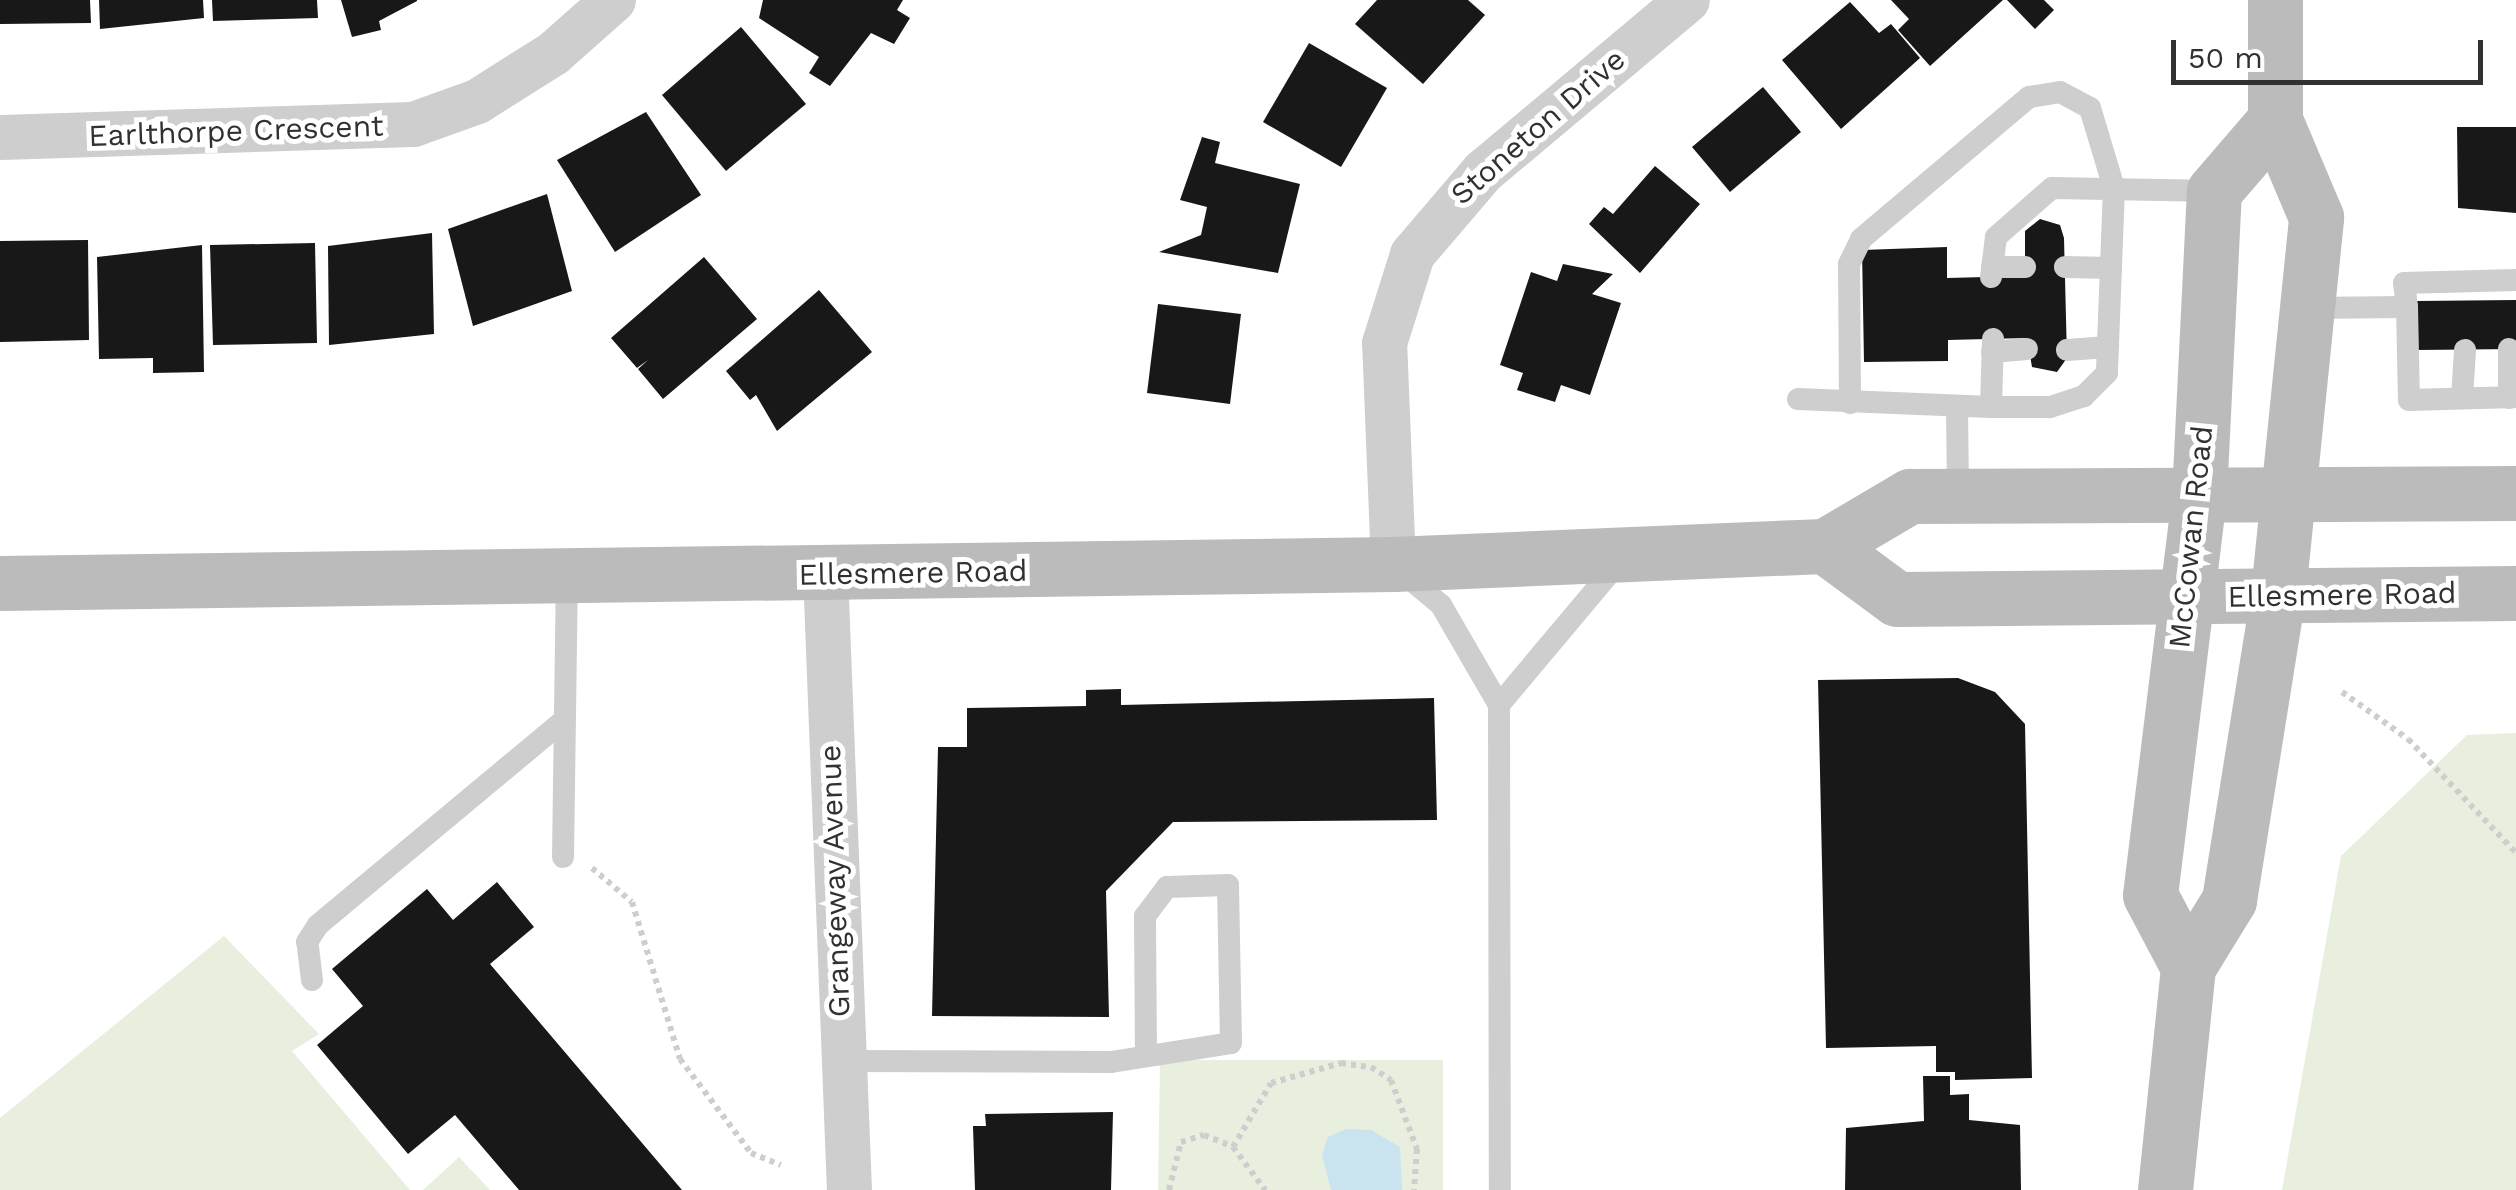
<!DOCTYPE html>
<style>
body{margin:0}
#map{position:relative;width:2516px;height:1190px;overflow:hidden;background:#fff;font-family:"Work Sans",sans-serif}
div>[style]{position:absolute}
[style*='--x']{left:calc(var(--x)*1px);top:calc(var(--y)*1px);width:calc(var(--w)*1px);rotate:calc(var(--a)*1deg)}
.green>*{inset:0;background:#e8efde}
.water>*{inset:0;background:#c9e3ef}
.building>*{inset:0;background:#181818}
.path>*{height:6px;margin-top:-3px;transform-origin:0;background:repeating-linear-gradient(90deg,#cecece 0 5px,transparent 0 10px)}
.service>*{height:22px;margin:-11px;padding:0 11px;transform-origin:11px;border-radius:11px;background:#cecece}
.minor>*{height:45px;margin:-22.5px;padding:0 22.5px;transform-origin:22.5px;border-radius:22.5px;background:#cecece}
.secondary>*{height:55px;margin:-27.5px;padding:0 27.5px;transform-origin:27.5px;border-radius:27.5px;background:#bbb}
span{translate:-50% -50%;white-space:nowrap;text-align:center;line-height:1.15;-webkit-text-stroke:10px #fff;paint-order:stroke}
.street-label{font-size:30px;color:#313131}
.scale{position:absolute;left:2171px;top:40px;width:312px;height:45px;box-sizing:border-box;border:5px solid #313131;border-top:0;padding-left:12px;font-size:30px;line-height:35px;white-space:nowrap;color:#313131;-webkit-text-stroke:8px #fff;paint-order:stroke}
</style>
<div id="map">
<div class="green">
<i style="clip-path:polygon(2516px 733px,2516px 1190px,2282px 1190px,2341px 856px,2467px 735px)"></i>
<i style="clip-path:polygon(224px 936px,319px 1034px,292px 1051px,410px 1190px,0 1190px,0 1118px)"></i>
<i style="clip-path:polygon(1160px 1060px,1443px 1060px,1443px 1190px,1158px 1190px)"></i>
<i style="clip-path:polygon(459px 1157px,490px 1190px,423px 1190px)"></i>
</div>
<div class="water">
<i style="clip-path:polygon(1346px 1129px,1371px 1130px,1400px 1147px,1402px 1190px,1331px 1190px,1322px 1155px,1328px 1137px)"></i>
</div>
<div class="building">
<i style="clip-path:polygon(0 0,90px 0,91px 23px,0 24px)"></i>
<i style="clip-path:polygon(99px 0,203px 0,204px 18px,100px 29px)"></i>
<i style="clip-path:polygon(212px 0,317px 0,318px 18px,213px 21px)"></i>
<i style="clip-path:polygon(341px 0,417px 0,417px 1px,379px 21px,381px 30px,352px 37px)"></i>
<i style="clip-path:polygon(763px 0,903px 0,897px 10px,910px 18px,894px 44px,871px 33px,830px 86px,809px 73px,819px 57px,759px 18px)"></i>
<i style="clip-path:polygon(1377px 0,1468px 0,1485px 15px,1423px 84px,1355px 24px)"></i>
<i style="clip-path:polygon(1891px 0,2003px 0,1930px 66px,1898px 30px,1909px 19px)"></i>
<i style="clip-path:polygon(2007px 0,2044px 0,2054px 10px,2035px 29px)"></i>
<i style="clip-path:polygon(1850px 2px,1879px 33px,1891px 24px,1920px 58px,1841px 129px,1782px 60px)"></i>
<i style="clip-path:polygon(741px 27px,806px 104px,726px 171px,662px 95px)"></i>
<i style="clip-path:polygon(1309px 43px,1387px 88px,1341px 167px,1263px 122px)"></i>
<i style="clip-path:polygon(1763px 87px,1801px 132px,1730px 192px,1692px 147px)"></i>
<i style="clip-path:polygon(646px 112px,701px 195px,615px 252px,557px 160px)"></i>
<i style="clip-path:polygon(2457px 127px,2516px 127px,2516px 213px,2458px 208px)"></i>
<i style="clip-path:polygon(1202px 137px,1220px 142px,1215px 163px,1300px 184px,1278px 273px,1159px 252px,1201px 235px,1207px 207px,1180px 200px)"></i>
<i style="clip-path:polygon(1655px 166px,1700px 204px,1640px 273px,1589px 224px,1604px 207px,1613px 214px)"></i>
<i style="clip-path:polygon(547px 194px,572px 291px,473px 326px,448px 229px)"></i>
<i style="clip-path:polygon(2040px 219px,2060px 225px,2064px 238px,2067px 358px,2057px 372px,2032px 367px,2027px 338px,1948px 340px,1948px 361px,1864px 362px,1862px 250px,1947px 247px,1947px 278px,2025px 276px,2025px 231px)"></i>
<i style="clip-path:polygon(432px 233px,434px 334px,329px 345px,328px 246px)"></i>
<i style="clip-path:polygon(88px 240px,89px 340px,0 342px,0 241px)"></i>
<i style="clip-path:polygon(315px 243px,317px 343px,213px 345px,210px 245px)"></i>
<i style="clip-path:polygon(202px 245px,204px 372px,153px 373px,153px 358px,99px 359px,97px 257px)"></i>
<i style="clip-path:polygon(704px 257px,757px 319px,663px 399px,638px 369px,648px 360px,637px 368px,611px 338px)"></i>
<i style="clip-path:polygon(1563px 264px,1613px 274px,1592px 294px,1621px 303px,1590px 395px,1561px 385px,1555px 402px,1517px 390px,1523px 373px,1500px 365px,1531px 272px,1557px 281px)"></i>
<i style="clip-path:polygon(819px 290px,872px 352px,777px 431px,756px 395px,750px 400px,726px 371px)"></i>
<i style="clip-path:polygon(2516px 300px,2516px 349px,2417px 350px,2417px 301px)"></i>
<i style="clip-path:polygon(1158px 304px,1241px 314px,1230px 404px,1147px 393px)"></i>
<i style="clip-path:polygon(1958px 678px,1995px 692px,2025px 724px,2032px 1078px,1955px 1080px,1955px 1072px,1936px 1072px,1936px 1046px,1826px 1048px,1818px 680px)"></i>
<i style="clip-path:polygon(1121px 689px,1121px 705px,1434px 698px,1437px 820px,1173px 822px,1106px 891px,1109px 1017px,932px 1016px,938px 747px,967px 747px,967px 708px,1086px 706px,1086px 690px)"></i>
<i style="clip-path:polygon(497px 882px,534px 927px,490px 964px,682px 1190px,519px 1190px,455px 1115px,408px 1154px,317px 1045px,363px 1006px,332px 969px,427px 889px,453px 920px)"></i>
<i style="clip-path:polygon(1923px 1076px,1950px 1076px,1950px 1095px,1969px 1094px,1969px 1120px,2020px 1125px,2021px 1190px,1845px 1190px,1846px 1128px,1924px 1121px)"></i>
<i style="clip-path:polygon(1113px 1112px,1111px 1190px,975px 1190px,973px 1126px,986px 1126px,985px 1114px)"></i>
</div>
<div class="path">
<i style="--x:2342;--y:692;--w:81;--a:35.5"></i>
<i style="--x:2408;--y:739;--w:157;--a:46.5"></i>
<i style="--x:592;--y:868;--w:52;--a:40.4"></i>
<i style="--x:632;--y:902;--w:164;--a:73"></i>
<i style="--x:680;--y:1059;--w:118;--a:52.9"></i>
<i style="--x:751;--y:1153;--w:32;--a:22"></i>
<i style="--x:1233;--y:1147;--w:74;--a:-59.3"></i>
<i style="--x:1271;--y:1083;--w:73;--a:-15.9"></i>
<i style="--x:1341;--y:1063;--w:30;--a:8"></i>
<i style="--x:1371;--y:1067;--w:24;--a:33"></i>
<i style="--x:1391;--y:1080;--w:74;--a:69.4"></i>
<i style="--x:1417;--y:1149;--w:41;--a:94.2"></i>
<i style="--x:1169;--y:1190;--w:49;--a:-76"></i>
<i style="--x:1181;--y:1142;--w:24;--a:-17"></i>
<i style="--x:1204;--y:1135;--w:31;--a:22"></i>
<i style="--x:1233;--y:1147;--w:54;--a:53.3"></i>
</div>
<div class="service">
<i style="--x:1992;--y:267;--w:33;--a:0"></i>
<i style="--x:2065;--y:267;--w:46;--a:1.2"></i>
<i style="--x:1991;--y:277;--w:40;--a:-82.9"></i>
<i style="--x:1996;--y:237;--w:74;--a:-41.2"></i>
<i style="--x:2052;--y:188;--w:162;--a:1.1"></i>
<i style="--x:2407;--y:307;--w:24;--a:-97"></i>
<i style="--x:2404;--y:283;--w:112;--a:-1.5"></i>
<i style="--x:2307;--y:308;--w:100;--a:-0.6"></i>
<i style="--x:2407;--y:307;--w:93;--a:88.8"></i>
<i style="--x:2409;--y:400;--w:107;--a:-1.6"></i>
<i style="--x:2509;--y:349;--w:49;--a:90"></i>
<i style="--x:2067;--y:350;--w:41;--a:-4.2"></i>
<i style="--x:1992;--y:352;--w:35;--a:-5"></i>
<i style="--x:2462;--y:398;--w:48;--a:-86.4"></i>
<i style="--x:1798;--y:399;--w:193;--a:2.4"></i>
<i style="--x:1991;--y:407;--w:68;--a:-88.3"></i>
<i style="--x:1850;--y:403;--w:139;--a:-90.4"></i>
<i style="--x:1849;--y:264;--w:28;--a:-64"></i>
<i style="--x:1861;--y:239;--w:220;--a:-40.2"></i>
<i style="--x:2029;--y:97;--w:31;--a:-9"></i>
<i style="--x:2060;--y:92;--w:34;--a:28"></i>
<i style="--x:2090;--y:108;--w:84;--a:73.3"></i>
<i style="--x:2114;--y:188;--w:185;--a:92.2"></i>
<i style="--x:2107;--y:373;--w:33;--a:135"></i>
<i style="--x:2084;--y:396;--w:36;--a:162"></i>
<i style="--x:2050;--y:407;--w:59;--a:180"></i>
<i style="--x:1957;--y:408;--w:88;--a:89.3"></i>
<i style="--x:1403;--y:573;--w:50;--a:40.1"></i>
<i style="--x:1441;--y:605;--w:116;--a:59.9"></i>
<i style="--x:1499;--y:705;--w:485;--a:89.9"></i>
<i style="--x:1499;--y:705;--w:187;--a:-50"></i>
<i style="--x:563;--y:857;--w:278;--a:-89.2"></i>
<i style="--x:312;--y:980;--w:38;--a:-97"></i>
<i style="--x:307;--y:942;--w:20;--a:-57"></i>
<i style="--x:318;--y:925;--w:317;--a:-39.8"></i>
<i style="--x:842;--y:1061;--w:269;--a:0.2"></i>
<i style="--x:1111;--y:1062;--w:121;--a:-9"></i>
<i style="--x:1231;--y:1043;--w:158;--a:-91.1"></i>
<i style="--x:1228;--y:885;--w:61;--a:178.1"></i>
<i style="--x:1167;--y:887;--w:36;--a:127"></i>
<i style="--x:1145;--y:916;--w:134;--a:89.6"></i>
</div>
<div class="minor">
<i style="--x:0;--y:137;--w:413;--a:-1.8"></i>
<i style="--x:413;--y:124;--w:68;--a:-19.8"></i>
<i style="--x:477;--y:101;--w:90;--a:-32.3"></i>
<i style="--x:553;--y:53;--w:80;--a:-41.5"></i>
<i style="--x:1393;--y:564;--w:221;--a:-92.3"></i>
<i style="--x:1384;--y:343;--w:93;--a:-72.5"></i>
<i style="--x:1412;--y:254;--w:109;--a:-49.5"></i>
<i style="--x:1483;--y:171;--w:266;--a:-40"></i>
<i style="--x:825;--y:572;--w:618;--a:87.78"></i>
</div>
<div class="secondary">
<i style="--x:1825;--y:546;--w:89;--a:36.4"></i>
<i style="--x:1897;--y:599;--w:619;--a:-0.56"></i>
<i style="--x:0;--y:583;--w:1393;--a:-0.78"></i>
<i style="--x:1393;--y:564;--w:432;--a:-2.4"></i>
<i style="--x:1825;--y:546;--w:99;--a:-30.5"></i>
<i style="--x:1910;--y:496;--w:606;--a:-0.28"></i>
<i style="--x:2188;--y:967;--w:81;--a:-117.8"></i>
<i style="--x:2150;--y:895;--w:402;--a:-83"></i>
<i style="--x:2199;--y:496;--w:305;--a:-87.2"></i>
<i style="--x:2214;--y:191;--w:94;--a:-49.3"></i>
<i style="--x:2165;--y:1190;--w:224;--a:-84.1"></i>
<i style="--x:2188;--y:967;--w:79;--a:-58.5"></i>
<i style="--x:2229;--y:900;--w:311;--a:-80.9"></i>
<i style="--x:2278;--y:593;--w:378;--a:-84.2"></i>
<i style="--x:2316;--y:217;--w:105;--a:-112.9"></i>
<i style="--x:2275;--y:120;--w:120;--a:-90"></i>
</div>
<div class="street-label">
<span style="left:1538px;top:127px;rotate:-41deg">Stoneton Drive</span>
<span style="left:236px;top:131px;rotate:-2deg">Earlthorpe Crescent</span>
<span style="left:2191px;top:537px;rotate:-84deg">McCowan Road</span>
<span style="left:913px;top:573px;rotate:-1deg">Ellesmere Road</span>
<span style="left:2342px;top:595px;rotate:-1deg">Ellesmere Road</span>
<span style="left:835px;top:881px;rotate:-92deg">Grangeway Avenue</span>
</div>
<div class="scale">50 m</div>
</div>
